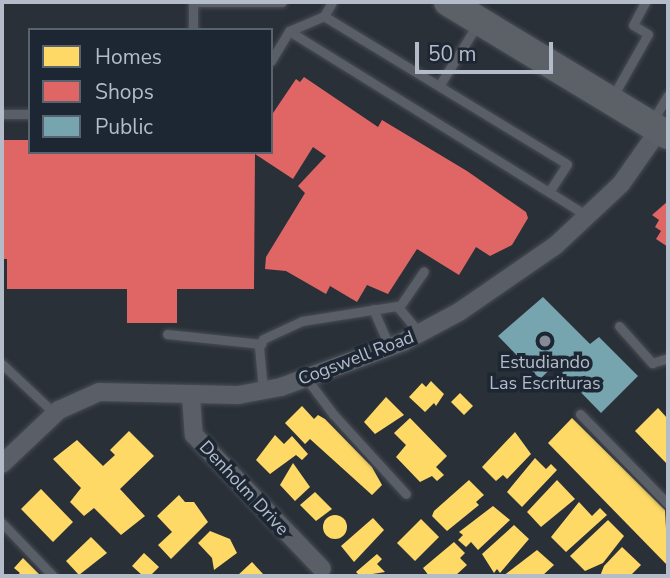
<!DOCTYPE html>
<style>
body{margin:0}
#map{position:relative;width:670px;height:578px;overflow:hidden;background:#2a3038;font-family:"Nunito Sans",sans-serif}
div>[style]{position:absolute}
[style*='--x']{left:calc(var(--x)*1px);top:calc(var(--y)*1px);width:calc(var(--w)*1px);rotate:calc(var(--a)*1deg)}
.homes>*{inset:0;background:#ffd966}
.round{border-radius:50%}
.shops>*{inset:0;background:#e06666}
.public>*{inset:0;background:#76a5af}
.roads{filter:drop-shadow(0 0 2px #484c53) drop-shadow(0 0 2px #484c53)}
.lane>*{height:9px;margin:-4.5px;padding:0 4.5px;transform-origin:4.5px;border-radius:4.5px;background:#5a5e66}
.street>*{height:18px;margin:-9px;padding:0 9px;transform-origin:9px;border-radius:9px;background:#5a5e66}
.primary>*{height:28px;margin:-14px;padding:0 14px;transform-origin:14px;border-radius:14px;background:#5c6168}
.dots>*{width:19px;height:19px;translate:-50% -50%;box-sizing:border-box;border:4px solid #1d2633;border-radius:50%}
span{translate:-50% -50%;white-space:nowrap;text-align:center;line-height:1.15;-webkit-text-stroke:7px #1d2633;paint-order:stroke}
.street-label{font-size:18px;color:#b4bcc9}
.poi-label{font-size:18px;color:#b4bcc9}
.frame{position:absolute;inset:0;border:4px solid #b4bcc9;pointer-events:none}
.legend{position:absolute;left:28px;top:28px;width:245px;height:126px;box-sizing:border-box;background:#1d2633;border:2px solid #59626f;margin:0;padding:9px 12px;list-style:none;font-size:21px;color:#b4bcc9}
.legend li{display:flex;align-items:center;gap:14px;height:35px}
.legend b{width:35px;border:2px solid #59626f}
.scale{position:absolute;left:415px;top:42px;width:138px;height:32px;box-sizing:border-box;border:4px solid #b4bcc9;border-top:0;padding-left:9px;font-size:21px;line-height:24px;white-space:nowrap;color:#b4bcc9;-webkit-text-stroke:5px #1d2633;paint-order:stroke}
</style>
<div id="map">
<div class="homes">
<i style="clip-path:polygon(431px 381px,444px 394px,436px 406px,434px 403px,425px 412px,409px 397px,422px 383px,426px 387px)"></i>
<i style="clip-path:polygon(460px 393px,473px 406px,464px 415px,451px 402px)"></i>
<i style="clip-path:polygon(386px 397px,404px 415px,375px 434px,364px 422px)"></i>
<i style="clip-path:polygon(302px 406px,314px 419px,318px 415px,325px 419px,372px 467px,382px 485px,372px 495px,310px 439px,305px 444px,285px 423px)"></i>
<i style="clip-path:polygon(658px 408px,668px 419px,668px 465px,635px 431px)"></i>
<i style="clip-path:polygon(410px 418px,447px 456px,436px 467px,444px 475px,437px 481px,432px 476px,420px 482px,396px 457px,406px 445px,394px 433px)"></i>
<i style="clip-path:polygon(572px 418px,665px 510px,668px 566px,548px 443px)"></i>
<i style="clip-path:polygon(129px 431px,154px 456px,120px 489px,145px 516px,121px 535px,94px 508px,84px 516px,70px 502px,81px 488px,53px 459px,77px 440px,103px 466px,115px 455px,110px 450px)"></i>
<i style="clip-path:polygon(515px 432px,531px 454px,507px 479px,503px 475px,496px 481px,482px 467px)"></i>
<i style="clip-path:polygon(275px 435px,284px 444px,292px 436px,308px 454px,302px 460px,296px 455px,270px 474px,256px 460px)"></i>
<i style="clip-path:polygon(535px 458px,546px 469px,551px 464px,557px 470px,522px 507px,507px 492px)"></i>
<i style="clip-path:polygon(293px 463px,310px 487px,295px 501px,280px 485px)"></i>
<i style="clip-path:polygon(469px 480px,484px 495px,476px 502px,479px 505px,447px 531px,432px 516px,434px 511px)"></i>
<i style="clip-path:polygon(557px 480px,575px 499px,541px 527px,527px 512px)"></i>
<i style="clip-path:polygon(41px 489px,73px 522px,53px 542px,21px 509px)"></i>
<i style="clip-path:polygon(315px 492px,332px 509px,316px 521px,300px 505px)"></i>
<i style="clip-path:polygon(179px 495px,185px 502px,194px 502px,208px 522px,171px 559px,158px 545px,172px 532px,157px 516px)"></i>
<i style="clip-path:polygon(579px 502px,592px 516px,600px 508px,607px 515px,566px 552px,551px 537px)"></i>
<i style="clip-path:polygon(493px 506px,510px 520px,478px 550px,471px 542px,466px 547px,458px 540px,463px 535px,459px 532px)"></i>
<i class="round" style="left:323px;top:515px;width:24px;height:24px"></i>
<i style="clip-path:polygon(373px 518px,384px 530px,354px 562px,341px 546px)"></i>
<i style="clip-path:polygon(421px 519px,439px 537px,415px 561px,397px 543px)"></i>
<i style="clip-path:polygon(608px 520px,624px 536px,603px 563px,585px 571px,570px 556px)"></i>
<i style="clip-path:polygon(514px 525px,529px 539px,500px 573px,497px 569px,494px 573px,482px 554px)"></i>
<i style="clip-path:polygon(210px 531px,230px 539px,237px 553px,214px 570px,212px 558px,198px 543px)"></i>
<i style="clip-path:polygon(91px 537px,107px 553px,79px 575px,66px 561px)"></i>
<i style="clip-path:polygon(454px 542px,465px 553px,460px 558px,467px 565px,455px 576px,429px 576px,423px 568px)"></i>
<i style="clip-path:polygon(622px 547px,641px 565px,630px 576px,600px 576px,604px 566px)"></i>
<i style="clip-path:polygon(537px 550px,554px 565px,542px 576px,503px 576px)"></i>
<i style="clip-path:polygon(144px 553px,159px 567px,150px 576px,143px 576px,132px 566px)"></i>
<i style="clip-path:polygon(377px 554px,382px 559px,377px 564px,385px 572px,360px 576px,356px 572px)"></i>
<i style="clip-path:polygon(23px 558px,41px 576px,16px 576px,20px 573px,14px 568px)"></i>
<i style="clip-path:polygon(252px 562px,264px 575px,237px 576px)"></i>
</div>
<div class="shops">
<i style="clip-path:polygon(304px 77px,378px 127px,382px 120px,467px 171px,526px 212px,528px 218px,512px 245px,490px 256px,476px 247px,459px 275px,417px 249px,388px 294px,367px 285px,357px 302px,330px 286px,326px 294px,286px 271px,265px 269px,266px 257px,305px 193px,298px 186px,326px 156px,313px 147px,293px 179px,255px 154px,254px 289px,177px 289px,177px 323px,127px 323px,127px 289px,7px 289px,7px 259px,2px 259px,2px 140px,30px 140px,30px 152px,271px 152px,271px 116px,296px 79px,300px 82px)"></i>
<i style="clip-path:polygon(668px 201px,668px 247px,656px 239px,661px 231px,655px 227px,659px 220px,652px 215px)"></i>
</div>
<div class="public">
<i style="clip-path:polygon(543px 297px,590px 344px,599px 337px,638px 376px,601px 413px,562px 373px,571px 365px,563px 357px,540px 379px,498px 336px)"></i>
</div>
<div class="roads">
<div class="lane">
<i style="--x:193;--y:2;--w:89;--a:0"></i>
<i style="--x:193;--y:30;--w:28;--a:-90"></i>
<i style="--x:289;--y:31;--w:38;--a:-23"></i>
<i style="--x:324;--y:16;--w:16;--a:-60"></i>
<i style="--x:271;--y:61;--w:35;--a:-59"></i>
<i style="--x:289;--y:31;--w:306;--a:31.8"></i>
<i style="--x:549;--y:192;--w:33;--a:-57"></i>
<i style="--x:567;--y:164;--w:285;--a:-148.7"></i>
<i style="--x:439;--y:86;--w:72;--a:-58.1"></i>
<i style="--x:612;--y:98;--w:73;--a:-60.6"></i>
<i style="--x:648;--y:34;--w:17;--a:-149"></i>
<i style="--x:633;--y:25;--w:26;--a:-62"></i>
<i style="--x:2;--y:114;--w:28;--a:0"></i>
<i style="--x:653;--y:120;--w:29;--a:-59"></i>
<i style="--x:549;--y:192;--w:47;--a:32"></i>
<i style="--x:400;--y:306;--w:42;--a:-55.6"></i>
<i style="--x:373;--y:309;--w:43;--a:66.4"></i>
<i style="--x:619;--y:326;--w:50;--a:48.3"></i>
<i style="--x:652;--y:363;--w:17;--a:-17"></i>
<i style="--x:167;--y:334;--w:95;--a:6.1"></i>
<i style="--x:2;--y:364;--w:73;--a:43.3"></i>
<i style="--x:306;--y:378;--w:45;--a:53.1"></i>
<i style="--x:333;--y:414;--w:108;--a:47.6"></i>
<i style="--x:263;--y:390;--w:43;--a:-95.3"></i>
<i style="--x:259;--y:347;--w:9;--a:-63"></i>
<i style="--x:263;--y:339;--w:43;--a:-24.8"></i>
<i style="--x:302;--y:321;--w:96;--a:-9"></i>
<i style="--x:397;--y:306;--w:35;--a:50"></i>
<i style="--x:580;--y:414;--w:126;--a:45.6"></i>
<i style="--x:2;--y:523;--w:74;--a:46.1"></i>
</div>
<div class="street">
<i style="--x:191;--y:396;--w:39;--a:86"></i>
<i style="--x:194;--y:435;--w:185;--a:46.3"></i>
<i style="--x:2;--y:464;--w:79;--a:-43.5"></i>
<i style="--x:59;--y:410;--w:44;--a:-24.2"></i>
<i style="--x:99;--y:392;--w:139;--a:1.2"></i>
<i style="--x:238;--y:395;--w:44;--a:-10.5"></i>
<i style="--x:281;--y:387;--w:130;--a:-20.2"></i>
<i style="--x:403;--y:342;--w:64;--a:-28.2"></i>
<i style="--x:459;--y:312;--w:118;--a:-34.6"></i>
<i style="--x:556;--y:245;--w:89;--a:-43.2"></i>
<i style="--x:621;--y:184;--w:66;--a:-54.9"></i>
</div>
<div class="primary">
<i style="--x:448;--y:2;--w:257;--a:31.2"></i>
</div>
</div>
<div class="dots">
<i style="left:545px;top:341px;background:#848b96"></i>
</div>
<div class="street-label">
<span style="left:356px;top:358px;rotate:-21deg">Cogswell Road</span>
<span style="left:244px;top:488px;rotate:47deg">Denholm Drive</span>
</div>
<div class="poi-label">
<span style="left:545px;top:373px">Estudiando<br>Las Escrituras</span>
</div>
<div class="frame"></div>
<ul class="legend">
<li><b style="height:19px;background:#ffd966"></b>Homes</li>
<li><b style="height:19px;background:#e06666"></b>Shops</li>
<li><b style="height:19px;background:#76a5af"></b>Public</li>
</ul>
<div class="scale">50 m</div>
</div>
